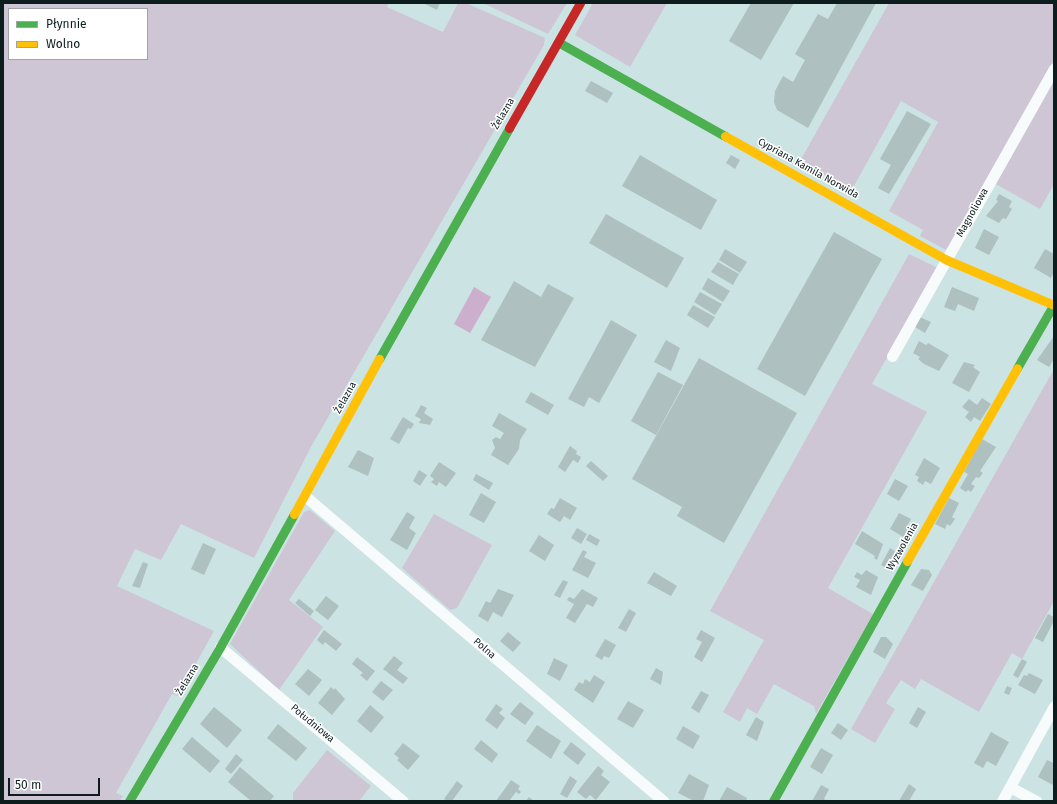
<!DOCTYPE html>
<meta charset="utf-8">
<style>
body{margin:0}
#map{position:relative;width:1057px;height:804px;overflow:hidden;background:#cce3e3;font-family:"Fira Sans",sans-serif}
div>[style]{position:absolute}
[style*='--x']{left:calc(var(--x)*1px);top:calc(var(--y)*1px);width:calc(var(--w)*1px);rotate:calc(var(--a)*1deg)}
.green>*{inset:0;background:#cec6d5}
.water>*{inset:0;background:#cbafcc}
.building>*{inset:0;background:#aec0c0}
.street>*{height:11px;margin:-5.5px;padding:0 5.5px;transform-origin:5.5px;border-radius:5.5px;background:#f7fbfb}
.fast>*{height:9px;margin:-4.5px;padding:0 4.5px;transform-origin:4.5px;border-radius:4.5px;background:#4caf50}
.slow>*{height:9px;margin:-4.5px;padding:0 4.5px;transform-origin:4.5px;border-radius:4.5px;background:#ffc107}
.jam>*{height:9px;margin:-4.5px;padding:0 4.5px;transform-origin:4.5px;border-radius:4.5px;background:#c62828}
span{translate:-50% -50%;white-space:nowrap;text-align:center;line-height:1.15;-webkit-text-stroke:3px #fff;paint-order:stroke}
.street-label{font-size:10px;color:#0d1d1e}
.frame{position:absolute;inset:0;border:4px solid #0d1d1e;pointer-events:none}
.legend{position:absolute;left:8px;top:8px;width:140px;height:52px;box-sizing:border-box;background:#fff;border:1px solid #9ea5a5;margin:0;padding:5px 7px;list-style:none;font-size:12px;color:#0d1d1e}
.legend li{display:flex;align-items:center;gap:8px;height:20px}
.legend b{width:20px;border:1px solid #9ea5a5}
.scale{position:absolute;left:8px;top:778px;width:92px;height:18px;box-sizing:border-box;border:2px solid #0d1d1e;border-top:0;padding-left:5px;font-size:12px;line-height:14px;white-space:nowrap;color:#0d1d1e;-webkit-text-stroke:3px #fff;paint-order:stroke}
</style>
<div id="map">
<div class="green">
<i style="clip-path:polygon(evenodd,3px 3px,389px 3px,387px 7px,443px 32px,458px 3px,466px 3px,545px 38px,544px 45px,312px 445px,254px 558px,181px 524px,161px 560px,135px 549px,117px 586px,214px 631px,178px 696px,172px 694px,116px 793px,123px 796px,120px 801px,3px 801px,3px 3px,9px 9px,147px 9px,147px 59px,9px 59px,9px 9px)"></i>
<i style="clip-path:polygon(483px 3px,567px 3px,548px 34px)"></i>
<i style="clip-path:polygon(593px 3px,667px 3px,630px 67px,575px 35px)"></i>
<i style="clip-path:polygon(889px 3px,1054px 3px,1054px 60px,948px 251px,920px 236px,923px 230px,889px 211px,938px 122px,901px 101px,854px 186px,847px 188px,800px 161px)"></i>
<i style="clip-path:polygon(1054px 77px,1054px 184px,1040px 209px,994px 183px)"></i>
<i style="clip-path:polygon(909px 254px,938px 268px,872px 384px,927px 412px,828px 588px,873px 614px,816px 714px,814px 706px,774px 684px,757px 714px,747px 708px,740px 722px,723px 712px,764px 640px,710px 611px)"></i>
<i style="clip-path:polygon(1054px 369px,1054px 601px,1022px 659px,1012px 653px,979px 712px,921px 679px,915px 689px,901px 680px,886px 703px,895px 709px,875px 743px,851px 729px)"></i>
<i style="clip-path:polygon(310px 510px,335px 531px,289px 600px,323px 627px,279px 690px,230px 644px,304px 512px)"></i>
<i style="clip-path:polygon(434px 514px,492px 545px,457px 608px,450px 610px,402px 568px)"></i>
<i style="clip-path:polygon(327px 750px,371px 786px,359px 801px,293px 801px,293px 793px)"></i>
</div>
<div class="water">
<i style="clip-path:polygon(474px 287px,491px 297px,470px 333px,454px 324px)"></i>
</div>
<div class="building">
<i style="clip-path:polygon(423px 3px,440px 3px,437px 10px)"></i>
<i style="clip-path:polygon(751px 3px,794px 3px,761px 60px,729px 41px)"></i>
<i style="clip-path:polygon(837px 3px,876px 3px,808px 128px,777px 110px,774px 102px,775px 91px,783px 76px,793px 82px,805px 60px,795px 54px,818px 14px,828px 19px)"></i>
<i style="clip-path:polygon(591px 81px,613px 93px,607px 103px,585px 91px)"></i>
<i style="clip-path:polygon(907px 111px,931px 124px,889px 194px,878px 188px,891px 165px,880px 159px)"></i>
<i style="clip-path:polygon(640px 155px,717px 200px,701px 230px,622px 186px)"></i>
<i style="clip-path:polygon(731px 155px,740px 160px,735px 169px,726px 163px)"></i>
<i style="clip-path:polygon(999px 194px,1012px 201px,1009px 207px,1012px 209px,1006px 219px,1003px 218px,999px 223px,986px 216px,998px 201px,996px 200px)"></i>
<i style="clip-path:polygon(606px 214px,684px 258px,667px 288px,589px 243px)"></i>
<i style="clip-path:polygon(984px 229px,999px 237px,989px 255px,975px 248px)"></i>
<i style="clip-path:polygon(834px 232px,882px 259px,805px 396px,757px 369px)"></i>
<i style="clip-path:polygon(725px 249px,747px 262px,740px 273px,719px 260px)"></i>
<i style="clip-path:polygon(1045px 249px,1054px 254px,1054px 272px,1051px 278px,1034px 268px)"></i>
<i style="clip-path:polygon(718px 262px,739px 274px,733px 285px,711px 272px)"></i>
<i style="clip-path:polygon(708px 278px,730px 291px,723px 302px,702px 289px)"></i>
<i style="clip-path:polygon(514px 281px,541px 297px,548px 284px,574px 298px,535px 367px,481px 340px)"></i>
<i style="clip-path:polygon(952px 287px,979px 298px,974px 311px,958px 304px,955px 311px,944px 307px)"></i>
<i style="clip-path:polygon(700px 292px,722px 304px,715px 315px,694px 302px)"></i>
<i style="clip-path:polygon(693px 305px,715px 317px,708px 328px,687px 315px)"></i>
<i style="clip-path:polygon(920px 317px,931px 322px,925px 333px,915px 327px)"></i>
<i style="clip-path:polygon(611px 320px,637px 335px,599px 403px,589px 397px,584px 407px,568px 399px)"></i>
<i style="clip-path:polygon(1054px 336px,1054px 359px,1049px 367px,1037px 360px)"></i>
<i style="clip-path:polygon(666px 340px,680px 348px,671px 371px,654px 362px)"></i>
<i style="clip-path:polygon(919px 341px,926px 345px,928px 343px,949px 355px,939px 371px,924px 364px,918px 359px,920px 357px,913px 353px)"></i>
<i style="clip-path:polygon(699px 358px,797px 413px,724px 543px,677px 516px,682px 507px,632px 479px)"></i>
<i style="clip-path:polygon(964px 362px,975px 365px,973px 367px,980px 372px,969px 392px,952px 383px)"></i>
<i style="clip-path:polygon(658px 372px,683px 385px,656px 435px,631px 421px)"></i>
<i style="clip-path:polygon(531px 392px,554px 405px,548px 415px,525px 402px)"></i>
<i style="clip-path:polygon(982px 398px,991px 404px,980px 421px,974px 417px,971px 422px,965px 417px,969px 412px,962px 407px,969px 399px,977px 405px)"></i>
<i style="clip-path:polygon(421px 405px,427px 408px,424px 413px,433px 419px,430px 425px,419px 423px,421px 419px,415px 416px)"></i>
<i style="clip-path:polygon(499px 413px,527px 429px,520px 440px,519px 449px,508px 465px,491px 455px,495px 448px,492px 440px,496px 437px,500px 439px,504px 433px,492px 426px)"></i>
<i style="clip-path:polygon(403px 417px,414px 424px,411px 429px,408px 428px,399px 444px,390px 439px)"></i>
<i style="clip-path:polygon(982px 439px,996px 447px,980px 471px,983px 473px,979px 478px,976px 477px,971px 484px,975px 486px,971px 492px,968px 490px,966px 492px,960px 488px,968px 474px,964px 472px)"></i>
<i style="clip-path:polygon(570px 446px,577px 451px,576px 454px,581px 457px,578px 463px,573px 460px,565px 472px,558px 467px)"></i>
<i style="clip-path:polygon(358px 450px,374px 458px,368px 476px,348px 467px)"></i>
<i style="clip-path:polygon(924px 458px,940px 468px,931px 484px,925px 481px,923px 485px,917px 481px,919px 477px,915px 475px)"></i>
<i style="clip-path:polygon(591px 461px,608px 476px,603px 481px,586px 466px)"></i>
<i style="clip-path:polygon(439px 462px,456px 473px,446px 487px,439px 482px,437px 486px,431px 482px,434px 479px,430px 476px)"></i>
<i style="clip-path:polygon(419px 470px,427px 475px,420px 486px,413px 481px)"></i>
<i style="clip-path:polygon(476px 474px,493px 483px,489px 490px,473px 480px)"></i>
<i style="clip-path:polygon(895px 479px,908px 486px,899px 501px,887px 494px)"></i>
<i style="clip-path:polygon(481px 493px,496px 502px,484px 523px,469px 515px)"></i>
<i style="clip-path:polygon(560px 498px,577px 508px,570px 520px,564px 516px,560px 522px,547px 514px,551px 508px,554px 509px)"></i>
<i style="clip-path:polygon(949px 498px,959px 503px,952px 517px,955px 519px,950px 526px,947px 524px,945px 529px,935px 524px)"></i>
<i style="clip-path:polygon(407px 512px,415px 517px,409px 528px,416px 533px,407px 550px,390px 540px)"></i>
<i style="clip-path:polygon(899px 513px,911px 519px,906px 528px,910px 530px,905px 538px,890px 529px)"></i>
<i style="clip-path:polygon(577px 528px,587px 534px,581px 544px,571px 538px)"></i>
<i style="clip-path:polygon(862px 531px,883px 544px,877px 560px,874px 558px,875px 556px,855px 544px)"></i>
<i style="clip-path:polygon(589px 534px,600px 540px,597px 546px,586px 540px)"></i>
<i style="clip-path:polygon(539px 535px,554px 545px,545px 561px,529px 551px)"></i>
<i style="clip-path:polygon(203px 543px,216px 549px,204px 575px,191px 569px)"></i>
<i style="clip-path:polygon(890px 548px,901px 555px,899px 560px,895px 557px,889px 569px,881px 565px)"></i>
<i style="clip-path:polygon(583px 550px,587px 552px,584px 557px,596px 563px,588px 578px,572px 570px)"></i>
<i style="clip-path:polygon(143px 562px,148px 564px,140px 588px,132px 586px)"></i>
<i style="clip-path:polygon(921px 569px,929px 570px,932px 575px,923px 591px,911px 585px)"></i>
<i style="clip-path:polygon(866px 570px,878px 577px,871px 595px,856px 587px,860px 580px,854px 577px,857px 572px,862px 575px)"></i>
<i style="clip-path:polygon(654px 572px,677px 586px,671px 596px,647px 583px)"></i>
<i style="clip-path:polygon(563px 580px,568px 582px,560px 598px,554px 595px)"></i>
<i style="clip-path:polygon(498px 589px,514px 595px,502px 617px,493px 612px,488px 622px,478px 616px,486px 601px,490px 603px)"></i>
<i style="clip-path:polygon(582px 589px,598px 598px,593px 607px,587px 604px,575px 623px,566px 618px,574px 604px,567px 600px,569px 597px,574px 599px)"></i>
<i style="clip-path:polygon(326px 596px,339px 606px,328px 620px,315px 610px)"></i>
<i style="clip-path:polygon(299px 599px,314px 611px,310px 616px,295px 603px)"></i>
<i style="clip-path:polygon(629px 609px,636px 613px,626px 632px,618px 628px)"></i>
<i style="clip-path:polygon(1048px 614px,1054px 617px,1054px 621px,1043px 642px,1035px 638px)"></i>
<i style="clip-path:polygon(324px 630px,342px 644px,336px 651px,325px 642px,323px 645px,317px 640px)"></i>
<i style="clip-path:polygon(701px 630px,715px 638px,702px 662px,694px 657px,702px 642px,696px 639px)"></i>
<i style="clip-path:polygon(508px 632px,521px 643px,513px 652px,500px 641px)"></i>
<i style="clip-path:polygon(881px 637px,886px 637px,893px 644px,885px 659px,873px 652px)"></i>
<i style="clip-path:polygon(605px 639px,616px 645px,609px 658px,604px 656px,602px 660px,595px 656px)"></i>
<i style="clip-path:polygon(394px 656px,403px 663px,397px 670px,408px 678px,403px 684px,383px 669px)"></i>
<i style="clip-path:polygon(357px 657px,375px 671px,367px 681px,360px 675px,363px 673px,352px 664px)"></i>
<i style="clip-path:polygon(554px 658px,568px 665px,560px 681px,547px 674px)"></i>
<i style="clip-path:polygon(1022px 659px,1027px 662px,1018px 678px,1013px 675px)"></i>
<i style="clip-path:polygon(656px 668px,663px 672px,661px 685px,650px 679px)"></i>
<i style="clip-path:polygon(308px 669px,322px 680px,309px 696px,295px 684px)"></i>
<i style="clip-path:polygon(1029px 673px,1043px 680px,1035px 694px,1018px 685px,1024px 675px,1027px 676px)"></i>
<i style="clip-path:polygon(594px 675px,605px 682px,593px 703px,574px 690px,579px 682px,583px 684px,585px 679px,590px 682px)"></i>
<i style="clip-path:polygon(381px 681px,393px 690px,383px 701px,372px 692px)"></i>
<i style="clip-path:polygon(1007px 686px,1012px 688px,1009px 695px,1004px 693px)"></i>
<i style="clip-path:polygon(331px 687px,334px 690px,335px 688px,345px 699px,332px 715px,318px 703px)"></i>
<i style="clip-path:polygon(701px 691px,709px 695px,699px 713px,691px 708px)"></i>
<i style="clip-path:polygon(628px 701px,644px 710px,633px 728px,617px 719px)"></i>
<i style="clip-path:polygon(520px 702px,534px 713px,525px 725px,510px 714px)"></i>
<i style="clip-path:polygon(496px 704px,503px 709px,499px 713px,505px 718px,497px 729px,485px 720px)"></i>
<i style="clip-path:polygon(370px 705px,384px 717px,371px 733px,357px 721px)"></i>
<i style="clip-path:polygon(214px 707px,242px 730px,227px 748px,200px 724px)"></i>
<i style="clip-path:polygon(918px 707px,926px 712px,917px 728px,909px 723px)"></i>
<i style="clip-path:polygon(756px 717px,764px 722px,757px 741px,746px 735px)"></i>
<i style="clip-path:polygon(838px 723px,848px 730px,841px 740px,831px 733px)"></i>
<i style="clip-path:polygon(278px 724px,307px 748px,296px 761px,267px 738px)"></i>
<i style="clip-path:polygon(537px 725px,561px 741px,551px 759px,526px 741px)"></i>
<i style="clip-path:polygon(683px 726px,700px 736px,693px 749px,676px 739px)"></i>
<i style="clip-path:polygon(991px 732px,1009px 742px,996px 766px,987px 761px,983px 768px,974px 763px)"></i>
<i style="clip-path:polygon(192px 737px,220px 761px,210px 773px,182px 749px)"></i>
<i style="clip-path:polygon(481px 740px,498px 754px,492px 763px,474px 749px)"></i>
<i style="clip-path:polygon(571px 742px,586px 754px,578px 765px,563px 753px)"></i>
<i style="clip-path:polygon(403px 743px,420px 756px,408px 770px,397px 760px,399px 758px,394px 754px)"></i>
<i style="clip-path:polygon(821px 748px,833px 755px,822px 774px,810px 767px)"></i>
<i style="clip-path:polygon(236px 754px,243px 760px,231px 774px,225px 769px)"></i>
<i style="clip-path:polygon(1047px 760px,1054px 763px,1053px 785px,1038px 777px)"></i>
<i style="clip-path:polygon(598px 766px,604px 771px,601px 775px,610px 782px,596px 800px,590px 795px,586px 799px,577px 792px)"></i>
<i style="clip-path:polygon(240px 767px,274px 796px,270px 801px,251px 801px,228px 782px)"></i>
<i style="clip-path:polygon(689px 774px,709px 785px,703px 801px,694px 801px,678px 793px)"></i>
<i style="clip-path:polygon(570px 776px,577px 781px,567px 798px,560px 794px)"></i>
<i style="clip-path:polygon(511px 780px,520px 786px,518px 789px,521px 792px,519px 794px,516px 792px,509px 801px,496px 801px)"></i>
<i style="clip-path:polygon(457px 781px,463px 786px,452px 801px,447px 801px,444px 799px)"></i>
<i style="clip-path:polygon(909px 784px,916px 789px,909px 801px,899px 801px)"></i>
<i style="clip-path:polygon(821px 785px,829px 789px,824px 799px,828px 801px,812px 801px)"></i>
<i style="clip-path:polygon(727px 787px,747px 798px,746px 801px,719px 801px)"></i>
<i style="clip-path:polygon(529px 797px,534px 801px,526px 801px)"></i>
</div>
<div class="street">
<i style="--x:892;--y:356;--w:330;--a:-60.6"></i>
<i style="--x:305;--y:496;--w:471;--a:40.4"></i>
<i style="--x:220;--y:647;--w:239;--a:40.1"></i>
<i style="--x:1010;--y:787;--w:30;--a:28"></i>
<i style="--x:1002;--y:801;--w:108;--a:-61.3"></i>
</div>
<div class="fast">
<i style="--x:558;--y:42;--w:192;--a:29.4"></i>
<i style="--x:379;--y:359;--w:265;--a:-60.6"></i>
<i style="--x:1017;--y:368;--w:74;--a:-60"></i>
<i style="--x:129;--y:801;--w:179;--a:-59.4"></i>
<i style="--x:220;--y:647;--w:152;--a:-60.9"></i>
<i style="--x:773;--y:801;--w:275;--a:-60.8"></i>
</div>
<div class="slow">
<i style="--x:725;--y:136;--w:254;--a:29.2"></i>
<i style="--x:947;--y:260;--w:116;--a:22.8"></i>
<i style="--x:294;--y:514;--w:177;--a:-61.3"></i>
<i style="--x:907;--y:561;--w:222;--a:-60.3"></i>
</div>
<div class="jam">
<i style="--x:509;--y:128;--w:144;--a:-60.4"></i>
</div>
<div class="street-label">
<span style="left:504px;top:114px;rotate:-60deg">Żelazna</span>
<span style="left:808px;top:169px;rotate:29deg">Cypriana Kamila Norwida</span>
<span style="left:973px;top:213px;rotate:-61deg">Magnoliowa</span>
<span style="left:346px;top:398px;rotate:-61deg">Żelazna</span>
<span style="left:903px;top:547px;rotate:-61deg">Wyzwolenia</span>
<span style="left:484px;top:649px;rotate:41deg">Polna</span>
<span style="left:188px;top:680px;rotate:-59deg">Żelazna</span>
<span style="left:312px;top:724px;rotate:40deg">Południowa</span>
</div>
<div class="frame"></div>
<ul class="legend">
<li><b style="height:5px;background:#4caf50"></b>Płynnie</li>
<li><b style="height:5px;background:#ffc107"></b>Wolno</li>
</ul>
<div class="scale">50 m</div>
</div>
